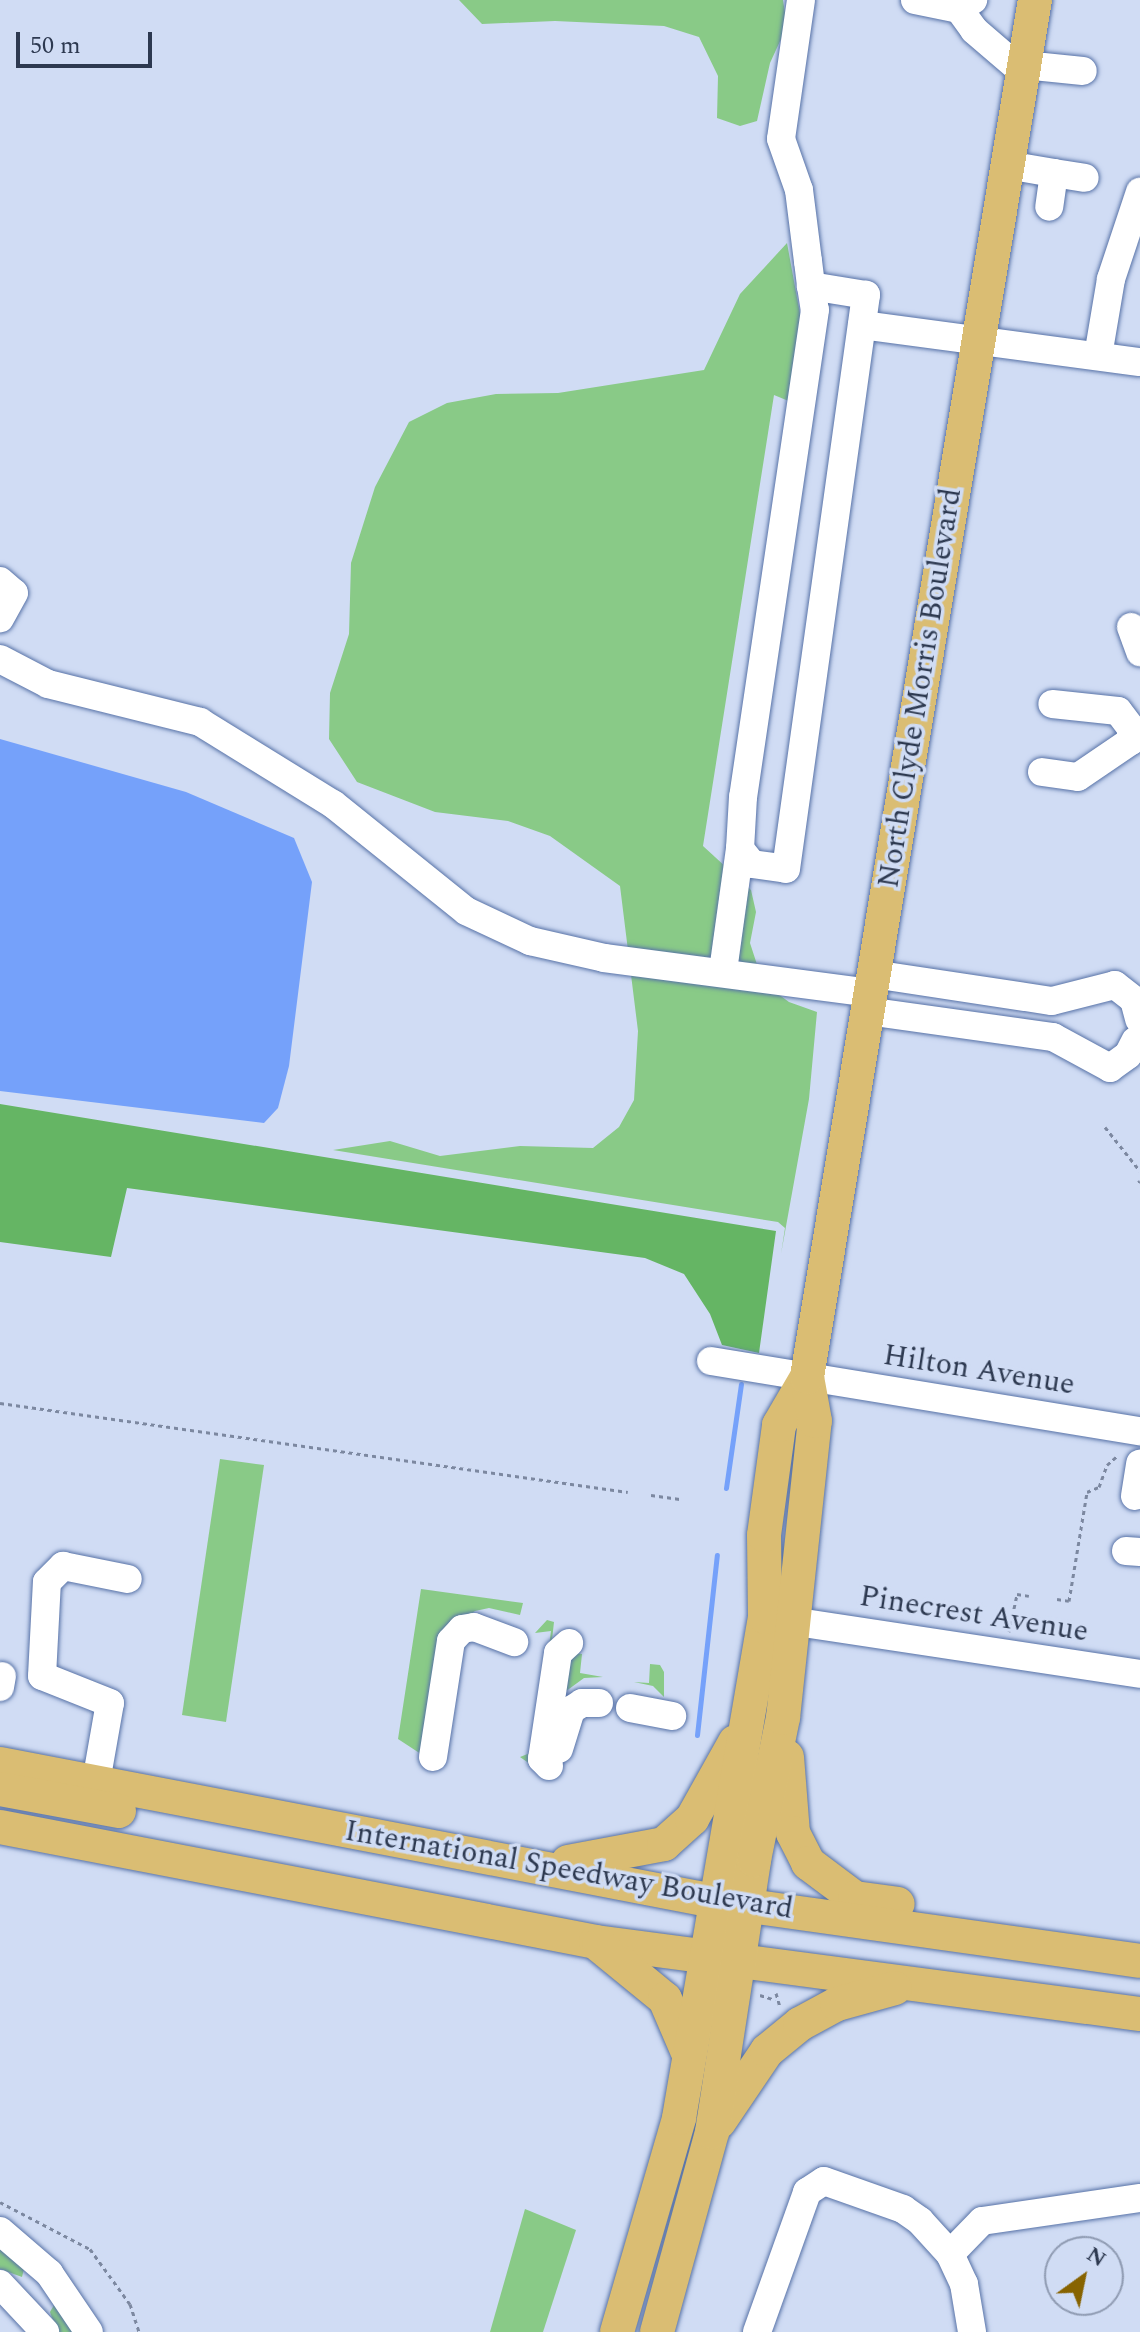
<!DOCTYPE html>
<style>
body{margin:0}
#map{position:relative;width:1140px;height:2332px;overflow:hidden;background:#d0dcf4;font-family:Spectral,serif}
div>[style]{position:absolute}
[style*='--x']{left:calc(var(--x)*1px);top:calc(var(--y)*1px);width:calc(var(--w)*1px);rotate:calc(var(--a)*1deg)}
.green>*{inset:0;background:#89ca87}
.forest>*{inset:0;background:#65b564}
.water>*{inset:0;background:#75a1fa}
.stream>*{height:5px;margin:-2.5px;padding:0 2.5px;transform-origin:2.5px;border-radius:2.5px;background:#75a1fa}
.path>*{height:3px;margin-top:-1.5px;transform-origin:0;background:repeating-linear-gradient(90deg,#7c88a0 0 4px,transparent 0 8px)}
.roads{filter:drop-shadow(0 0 2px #5772a7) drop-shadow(0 0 2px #5772a7)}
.minor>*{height:28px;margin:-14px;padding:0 14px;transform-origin:14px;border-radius:14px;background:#fff}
.major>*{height:34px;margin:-17px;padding:0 17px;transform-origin:17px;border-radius:17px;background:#dabd73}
span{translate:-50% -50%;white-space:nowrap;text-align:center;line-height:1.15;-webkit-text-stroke:7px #d0dcf4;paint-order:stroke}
.street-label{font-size:30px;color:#2d3950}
.north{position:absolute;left:1044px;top:2236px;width:80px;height:80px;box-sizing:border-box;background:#d0dcf4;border:2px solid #8f9bb2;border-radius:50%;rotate:33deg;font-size:22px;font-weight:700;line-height:32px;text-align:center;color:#2d3950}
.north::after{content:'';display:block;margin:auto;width:28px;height:36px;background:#876300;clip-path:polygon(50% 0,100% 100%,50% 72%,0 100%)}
.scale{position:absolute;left:16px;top:32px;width:136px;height:36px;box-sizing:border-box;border:4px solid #2d3950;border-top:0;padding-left:10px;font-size:24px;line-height:28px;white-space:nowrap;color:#2d3950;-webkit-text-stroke:6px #d0dcf4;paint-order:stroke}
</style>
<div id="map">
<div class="green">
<i style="clip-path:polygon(459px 0,783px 0,787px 26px,770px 63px,757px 121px,740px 126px,717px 118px,718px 76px,699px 37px,664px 26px,555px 21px,482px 24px)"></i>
<i style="clip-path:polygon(787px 243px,803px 330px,791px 402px,774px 395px,703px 846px,751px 890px,756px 912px,750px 943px,763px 983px,789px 1002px,817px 1012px,809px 1099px,781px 1254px,785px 1228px,778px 1222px,333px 1150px,390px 1141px,440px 1156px,520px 1146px,593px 1148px,619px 1127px,634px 1100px,638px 1031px,620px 886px,550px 836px,508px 821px,435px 812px,357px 782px,329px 739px,330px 693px,349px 634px,351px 563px,375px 487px,409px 422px,447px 403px,496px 394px,558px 393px,704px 370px,740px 294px)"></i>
<i style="clip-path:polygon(220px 1459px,264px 1465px,226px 1722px,182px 1715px)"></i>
<i style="clip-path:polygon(421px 1589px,523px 1603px,520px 1615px,489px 1608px,475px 1611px,447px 1632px,424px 1756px,398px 1739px)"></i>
<i style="clip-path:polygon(547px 1620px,554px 1622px,551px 1649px,582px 1654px,580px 1673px,603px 1677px,584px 1678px,558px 1697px,530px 1764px,520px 1757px,535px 1751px,551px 1631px,535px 1633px)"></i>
<i style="clip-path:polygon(650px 1664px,660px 1665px,664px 1672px,664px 1697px,653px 1686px,634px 1682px,649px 1683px)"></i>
<i style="clip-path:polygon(525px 2209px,576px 2230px,543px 2332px,490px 2332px)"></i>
<i style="clip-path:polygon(0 2244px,24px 2269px,22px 2277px,0 2269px)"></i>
<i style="clip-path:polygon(54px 2305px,80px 2332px,57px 2332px,50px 2312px)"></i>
</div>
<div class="forest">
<i style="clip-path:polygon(0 1104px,776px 1231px,759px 1353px,722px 1345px,710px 1314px,684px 1274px,645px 1258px,127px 1188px,111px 1257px,0 1242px)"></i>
</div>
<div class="water">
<i style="clip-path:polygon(0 739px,186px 792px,294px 838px,312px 882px,289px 1066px,278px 1108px,264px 1123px,0 1091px)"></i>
</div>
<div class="stream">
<i style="--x:726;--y:1488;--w:105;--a:-81.8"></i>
<i style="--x:697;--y:1735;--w:181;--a:-83.7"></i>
</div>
<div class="path">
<i style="--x:1105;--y:1127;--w:56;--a:51.5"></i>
<i style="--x:1138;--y:1182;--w:2;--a:-27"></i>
<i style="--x:0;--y:1403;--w:634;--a:8.07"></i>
<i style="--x:651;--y:1495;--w:29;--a:8"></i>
<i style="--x:1057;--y:1599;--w:12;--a:9"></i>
<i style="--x:1069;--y:1601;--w:110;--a:-80.6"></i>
<i style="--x:1087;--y:1492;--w:13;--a:-23"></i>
<i style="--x:1099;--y:1487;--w:23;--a:-70"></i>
<i style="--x:1107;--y:1465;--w:13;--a:-42"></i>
<i style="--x:1009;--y:1632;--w:39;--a:-78"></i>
<i style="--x:1017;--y:1594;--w:12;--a:9"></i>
<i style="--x:776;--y:1993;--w:15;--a:74"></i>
<i style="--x:760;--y:1995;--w:16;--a:18"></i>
<i style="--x:0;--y:2202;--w:102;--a:27.6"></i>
<i style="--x:90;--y:2249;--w:68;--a:54"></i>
<i style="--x:130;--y:2304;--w:29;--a:72"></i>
</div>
<div class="roads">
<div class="minor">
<i style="--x:801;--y:0;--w:140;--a:98.2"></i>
<i style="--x:781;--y:139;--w:54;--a:70.6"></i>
<i style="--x:799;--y:190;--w:72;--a:82.8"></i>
<i style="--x:808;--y:261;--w:25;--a:83"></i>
<i style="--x:811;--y:286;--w:24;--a:81"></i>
<i style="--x:815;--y:310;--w:492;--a:98.4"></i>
<i style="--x:743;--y:797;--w:52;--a:93.3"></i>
<i style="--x:740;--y:849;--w:19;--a:51"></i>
<i style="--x:752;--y:864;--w:34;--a:8"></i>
<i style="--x:786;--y:869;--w:580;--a:-82.07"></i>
<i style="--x:866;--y:295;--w:56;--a:-170.7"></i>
<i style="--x:915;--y:0;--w:45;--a:11.6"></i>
<i style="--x:959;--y:9;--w:17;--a:-33"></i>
<i style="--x:961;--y:0;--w:9;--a:103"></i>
<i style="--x:959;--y:9;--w:26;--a:54"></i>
<i style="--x:974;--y:30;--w:65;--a:40.6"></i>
<i style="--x:1024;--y:65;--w:59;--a:5.8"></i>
<i style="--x:1007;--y:165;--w:48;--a:9.7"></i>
<i style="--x:1054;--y:173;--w:34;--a:98"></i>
<i style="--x:1054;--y:173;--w:31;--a:9"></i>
<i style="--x:862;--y:325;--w:280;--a:7.6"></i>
<i style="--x:1098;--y:356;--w:78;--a:-80.4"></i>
<i style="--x:1111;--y:279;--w:92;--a:-71.6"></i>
<i style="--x:0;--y:581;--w:18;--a:41"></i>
<i style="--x:14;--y:593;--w:29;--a:119"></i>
<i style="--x:1131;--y:627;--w:27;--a:70"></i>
<i style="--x:0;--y:659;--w:54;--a:27.5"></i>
<i style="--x:48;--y:684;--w:157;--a:14"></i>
<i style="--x:200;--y:722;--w:156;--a:31.7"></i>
<i style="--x:333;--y:804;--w:171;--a:38.8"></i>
<i style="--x:466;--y:911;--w:71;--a:25.1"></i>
<i style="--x:530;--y:941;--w:76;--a:12.9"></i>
<i style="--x:604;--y:958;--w:268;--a:7.5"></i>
<i style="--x:1042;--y:772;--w:36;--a:8"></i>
<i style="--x:1078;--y:777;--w:64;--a:-34.2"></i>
<i style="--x:1131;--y:741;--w:13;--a:-90"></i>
<i style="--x:1131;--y:728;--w:21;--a:-127"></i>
<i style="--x:1118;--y:711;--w:66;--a:-173.9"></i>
<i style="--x:723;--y:971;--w:123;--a:-82.1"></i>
<i style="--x:873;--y:974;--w:181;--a:8.6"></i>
<i style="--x:1052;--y:1001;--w:65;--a:-14.3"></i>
<i style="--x:1115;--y:985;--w:24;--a:38"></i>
<i style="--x:1134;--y:1000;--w:20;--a:75"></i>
<i style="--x:867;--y:1011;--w:188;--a:8"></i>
<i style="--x:1053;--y:1037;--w:65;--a:28.5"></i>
<i style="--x:1110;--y:1068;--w:22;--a:-36"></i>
<i style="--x:1128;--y:1055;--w:16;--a:-63"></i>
<i style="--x:711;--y:1361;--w:435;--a:9.3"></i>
<i style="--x:1135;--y:1496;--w:33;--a:-81"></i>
<i style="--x:1126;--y:1551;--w:14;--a:4"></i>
<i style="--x:797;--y:1622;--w:347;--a:8.6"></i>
<i style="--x:0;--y:1687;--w:11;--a:-80"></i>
<i style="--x:630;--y:1708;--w:43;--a:10.8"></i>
<i style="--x:559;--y:1749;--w:41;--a:-72.9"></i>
<i style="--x:571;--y:1710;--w:13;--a:-32"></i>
<i style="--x:582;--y:1703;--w:17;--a:0"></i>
<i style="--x:433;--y:1757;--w:117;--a:-81.2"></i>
<i style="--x:451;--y:1641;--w:16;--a:-47"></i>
<i style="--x:462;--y:1629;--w:12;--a:-9"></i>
<i style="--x:474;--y:1627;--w:43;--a:20.6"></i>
<i style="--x:549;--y:1766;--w:10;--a:-135"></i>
<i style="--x:542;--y:1759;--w:107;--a:-81.4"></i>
<i style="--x:558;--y:1653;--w:15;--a:-42"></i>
<i style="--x:96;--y:1782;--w:80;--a:-80"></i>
<i style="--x:110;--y:1703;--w:73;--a:-158.3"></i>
<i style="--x:42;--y:1676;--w:94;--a:-87"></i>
<i style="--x:47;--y:1582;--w:23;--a:-45"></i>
<i style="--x:63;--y:1566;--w:66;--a:11.3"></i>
<i style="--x:0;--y:2231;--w:65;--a:40.6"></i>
<i style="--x:49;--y:2273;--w:71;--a:55.9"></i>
<i style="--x:950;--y:2254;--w:46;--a:-45.9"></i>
<i style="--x:982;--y:2221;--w:160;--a:-8.3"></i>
<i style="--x:0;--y:2284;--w:66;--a:46.8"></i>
<i style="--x:757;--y:2332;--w:149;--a:-70.3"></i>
<i style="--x:807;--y:2192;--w:20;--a:-33"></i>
<i style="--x:824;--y:2181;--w:84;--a:19.5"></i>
<i style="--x:903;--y:2209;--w:21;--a:35"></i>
<i style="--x:920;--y:2221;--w:45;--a:47.7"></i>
<i style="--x:950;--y:2254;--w:33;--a:65"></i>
<i style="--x:964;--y:2284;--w:49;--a:80.5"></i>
</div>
<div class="major">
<i style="--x:787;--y:1757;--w:76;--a:85.5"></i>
<i style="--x:793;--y:1833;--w:34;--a:63"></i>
<i style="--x:808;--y:1863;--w:59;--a:36.7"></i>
<i style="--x:855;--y:1898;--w:43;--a:7.9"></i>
<i style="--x:0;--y:1764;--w:727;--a:10.86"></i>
<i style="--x:714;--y:1901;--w:430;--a:8"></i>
<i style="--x:0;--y:1789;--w:121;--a:10.5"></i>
<i style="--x:0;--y:1827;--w:607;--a:10.92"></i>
<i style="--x:596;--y:1942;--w:549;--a:7.54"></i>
<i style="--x:568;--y:1862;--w:98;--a:-10.6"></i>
<i style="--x:664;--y:1844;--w:38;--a:-42"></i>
<i style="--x:692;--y:1819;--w:88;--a:-60.8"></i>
<i style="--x:599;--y:1945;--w:85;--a:39.3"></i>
<i style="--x:665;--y:1999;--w:61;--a:66.8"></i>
<i style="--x:719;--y:2122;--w:86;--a:-55.9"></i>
<i style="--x:767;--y:2051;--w:43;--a:-39.3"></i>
<i style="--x:800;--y:2024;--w:42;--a:-28.4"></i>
<i style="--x:837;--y:2004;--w:60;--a:-15.4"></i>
<i style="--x:617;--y:2332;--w:223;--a:-73.8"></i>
<i style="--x:679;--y:2118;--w:508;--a:-80.26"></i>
<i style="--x:765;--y:1617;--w:82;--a:-90.7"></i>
<i style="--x:764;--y:1535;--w:111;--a:-82.2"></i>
<i style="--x:779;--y:1425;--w:56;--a:-59.7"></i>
<i style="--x:657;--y:2332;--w:207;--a:-74.6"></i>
<i style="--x:712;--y:2132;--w:275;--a:-81.2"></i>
<i style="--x:754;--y:1860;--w:145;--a:-78.5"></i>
<i style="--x:783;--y:1718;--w:299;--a:-83.9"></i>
<i style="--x:815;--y:1421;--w:45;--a:-100.3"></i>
<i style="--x:807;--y:1377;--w:1396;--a:-80.6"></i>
</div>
</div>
<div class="street-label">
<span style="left:920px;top:688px;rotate:-81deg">North Clyde Morris Boulevard</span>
<span style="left:979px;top:1370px;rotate:9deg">Hilton Avenue</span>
<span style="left:974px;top:1614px;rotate:9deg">Pinecrest Avenue</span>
<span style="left:569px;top:1870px;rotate:10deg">International Speedway Boulevard</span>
</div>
<div class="north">N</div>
<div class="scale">50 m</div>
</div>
